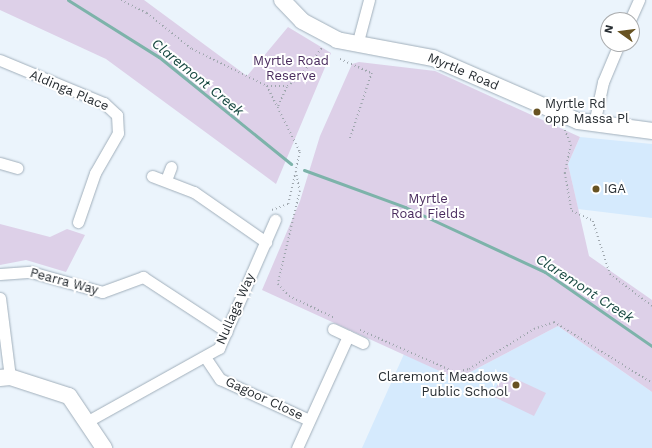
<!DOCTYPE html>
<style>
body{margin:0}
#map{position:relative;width:652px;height:448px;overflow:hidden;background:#ebf4fc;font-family:"Work Sans",sans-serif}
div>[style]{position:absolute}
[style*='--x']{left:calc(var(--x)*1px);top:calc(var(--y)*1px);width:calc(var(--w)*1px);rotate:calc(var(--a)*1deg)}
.built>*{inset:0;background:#d5eafd}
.green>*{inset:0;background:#ddd0e8}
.stream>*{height:3px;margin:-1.5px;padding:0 1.5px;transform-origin:1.5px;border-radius:1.5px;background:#7db3aa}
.path>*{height:1.5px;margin-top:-0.75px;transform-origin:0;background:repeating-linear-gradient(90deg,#9ea6ad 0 1px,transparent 0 4px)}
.roads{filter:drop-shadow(0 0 1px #a1afbb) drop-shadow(0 0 1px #a1afbb)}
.street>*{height:11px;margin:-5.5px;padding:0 5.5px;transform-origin:5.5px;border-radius:5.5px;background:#fff}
.secondary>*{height:16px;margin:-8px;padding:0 8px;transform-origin:8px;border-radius:8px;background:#fff}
.dots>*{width:11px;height:11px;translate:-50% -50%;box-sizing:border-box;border:2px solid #fff;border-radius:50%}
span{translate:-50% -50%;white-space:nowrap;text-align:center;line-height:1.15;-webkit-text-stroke:4px #fff;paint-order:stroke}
.park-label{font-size:13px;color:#4a2c5e}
.street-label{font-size:13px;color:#272d32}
.poi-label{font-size:13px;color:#272d32}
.left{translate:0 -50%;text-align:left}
.right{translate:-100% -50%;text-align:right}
.water-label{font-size:14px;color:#174841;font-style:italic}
.north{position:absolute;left:600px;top:12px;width:40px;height:40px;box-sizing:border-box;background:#fff;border:1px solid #a9abad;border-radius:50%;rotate:284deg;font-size:11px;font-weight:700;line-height:16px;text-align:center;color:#272d32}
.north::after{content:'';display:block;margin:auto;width:14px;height:18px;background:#685322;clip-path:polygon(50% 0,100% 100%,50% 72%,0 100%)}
</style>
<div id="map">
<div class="built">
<i style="clip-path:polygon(580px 137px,652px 144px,652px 218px,578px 209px,568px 164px)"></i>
<i style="clip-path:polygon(558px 326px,652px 392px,652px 448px,362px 448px,404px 354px,457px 379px)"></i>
</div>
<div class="green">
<i style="clip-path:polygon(0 0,144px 0,247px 76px,288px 27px,331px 53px,276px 184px,106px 59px,0 10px)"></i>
<i style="clip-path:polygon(359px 62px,435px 71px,580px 137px,568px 164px,589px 256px,652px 300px,652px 392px,558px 326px,457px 379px,262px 290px,300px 201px,320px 136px,352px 64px)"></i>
<i style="clip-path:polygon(0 224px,50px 237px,67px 229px,85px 235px,66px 272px,26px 260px,0 265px)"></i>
<i style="clip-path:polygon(503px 373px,546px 393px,534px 416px,492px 396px)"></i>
</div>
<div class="stream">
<i style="--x:68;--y:0;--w:107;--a:32.1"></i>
<i style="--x:159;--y:57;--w:170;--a:39"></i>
<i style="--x:304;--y:170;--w:108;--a:20.1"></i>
<i style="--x:405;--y:207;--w:154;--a:24.9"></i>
<i style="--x:545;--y:272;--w:130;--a:34.7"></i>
</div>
<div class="path">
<i style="--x:121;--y:0;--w:29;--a:27"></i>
<i style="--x:147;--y:13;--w:58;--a:38.7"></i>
<i style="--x:192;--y:49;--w:84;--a:26.3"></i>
<i style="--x:267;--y:86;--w:20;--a:0"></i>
<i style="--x:287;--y:86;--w:14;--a:-34"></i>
<i style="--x:299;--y:78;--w:39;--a:-53"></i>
<i style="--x:297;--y:57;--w:17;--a:21"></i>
<i style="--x:340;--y:59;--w:35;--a:24"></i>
<i style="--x:372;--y:73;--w:70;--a:108.4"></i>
<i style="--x:267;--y:86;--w:74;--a:63.4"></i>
<i style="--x:300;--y:152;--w:19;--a:102"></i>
<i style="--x:296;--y:171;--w:20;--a:79"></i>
<i style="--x:300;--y:191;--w:96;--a:103.3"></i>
<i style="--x:278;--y:284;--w:16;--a:47"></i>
<i style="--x:289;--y:296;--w:51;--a:25.6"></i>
<i style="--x:278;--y:106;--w:22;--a:-66"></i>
<i style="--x:565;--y:130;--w:16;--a:68"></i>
<i style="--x:571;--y:145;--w:29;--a:102"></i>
<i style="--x:565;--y:173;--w:39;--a:80"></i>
<i style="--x:572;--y:211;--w:23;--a:25"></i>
<i style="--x:593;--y:221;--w:56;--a:72.2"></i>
<i style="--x:610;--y:274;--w:53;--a:37.3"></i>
<i style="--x:272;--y:210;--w:17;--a:-21"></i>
<i style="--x:288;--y:204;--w:32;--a:-77"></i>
<i style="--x:360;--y:330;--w:104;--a:23.9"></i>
<i style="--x:455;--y:372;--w:14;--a:-12"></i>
<i style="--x:469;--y:369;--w:76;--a:-31.6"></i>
<i style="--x:534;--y:329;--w:21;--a:-19"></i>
<i style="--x:554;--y:322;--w:115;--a:31.9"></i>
</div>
<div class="roads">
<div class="street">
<i style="--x:630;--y:20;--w:22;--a:-66"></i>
<i style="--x:357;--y:45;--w:47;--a:-75.1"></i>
<i style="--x:0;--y:60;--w:113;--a:22.5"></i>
<i style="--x:104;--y:103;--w:18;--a:43"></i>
<i style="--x:117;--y:115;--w:18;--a:87"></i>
<i style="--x:118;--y:133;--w:46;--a:119.9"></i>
<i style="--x:95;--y:173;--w:52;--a:109.1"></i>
<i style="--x:594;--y:124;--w:43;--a:-77.9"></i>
<i style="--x:603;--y:82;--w:41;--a:-67.2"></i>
<i style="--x:0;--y:163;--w:18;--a:16"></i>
<i style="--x:152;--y:176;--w:45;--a:20.9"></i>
<i style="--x:194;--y:192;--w:88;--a:34.8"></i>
<i style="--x:166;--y:180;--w:14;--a:-69"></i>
<i style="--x:0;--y:274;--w:31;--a:-4"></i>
<i style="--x:31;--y:272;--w:74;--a:15.7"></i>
<i style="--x:102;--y:292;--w:44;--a:-20.1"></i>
<i style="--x:143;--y:277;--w:100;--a:33.2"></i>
<i style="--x:0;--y:298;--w:80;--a:82.8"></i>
<i style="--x:333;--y:329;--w:33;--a:25"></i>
<i style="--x:205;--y:357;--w:27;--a:56"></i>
<i style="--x:220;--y:379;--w:98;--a:24.7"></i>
<i style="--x:88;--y:421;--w:150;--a:-29.1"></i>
<i style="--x:219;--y:348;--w:140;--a:-66.4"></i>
<i style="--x:297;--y:448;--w:123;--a:-65.5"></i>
</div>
<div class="secondary">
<i style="--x:282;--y:0;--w:29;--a:46"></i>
<i style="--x:302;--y:21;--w:40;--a:28"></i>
<i style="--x:337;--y:40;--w:98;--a:10.6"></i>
<i style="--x:433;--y:58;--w:158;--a:23.5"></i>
<i style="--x:578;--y:121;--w:75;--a:7.7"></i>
<i style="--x:0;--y:378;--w:10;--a:-6"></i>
<i style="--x:10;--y:377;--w:62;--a:17.9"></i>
<i style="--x:69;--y:396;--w:63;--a:56.1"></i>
</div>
</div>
<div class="dots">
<i style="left:537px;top:112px;background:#685322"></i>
<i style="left:596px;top:189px;background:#685322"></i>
<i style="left:516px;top:385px;background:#685322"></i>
</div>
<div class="park-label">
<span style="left:291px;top:69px">Myrtle Road<br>Reserve</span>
<span style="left:428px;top:207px">Myrtle<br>Road Fields</span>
</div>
<div class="street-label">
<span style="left:463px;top:72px;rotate:23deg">Myrtle Road</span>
<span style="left:69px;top:91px;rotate:23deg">Aldinga Place</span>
<span style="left:64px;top:282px;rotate:15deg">Pearra Way</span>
<span style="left:236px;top:309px;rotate:-66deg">Nullaga Way</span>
<span style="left:264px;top:399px;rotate:25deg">Gagoor Close</span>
</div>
<div class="poi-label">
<span class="left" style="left:545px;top:112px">Myrtle Rd<br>opp Massa Pl</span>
<span class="left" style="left:604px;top:189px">IGA</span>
<span class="right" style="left:508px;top:385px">Claremont Meadows<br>Public School</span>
</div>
<div class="water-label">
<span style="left:198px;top:77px;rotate:39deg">Claremont Creek</span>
<span style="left:585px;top:288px;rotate:33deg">Claremont Creek</span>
</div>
<div class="north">N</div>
</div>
